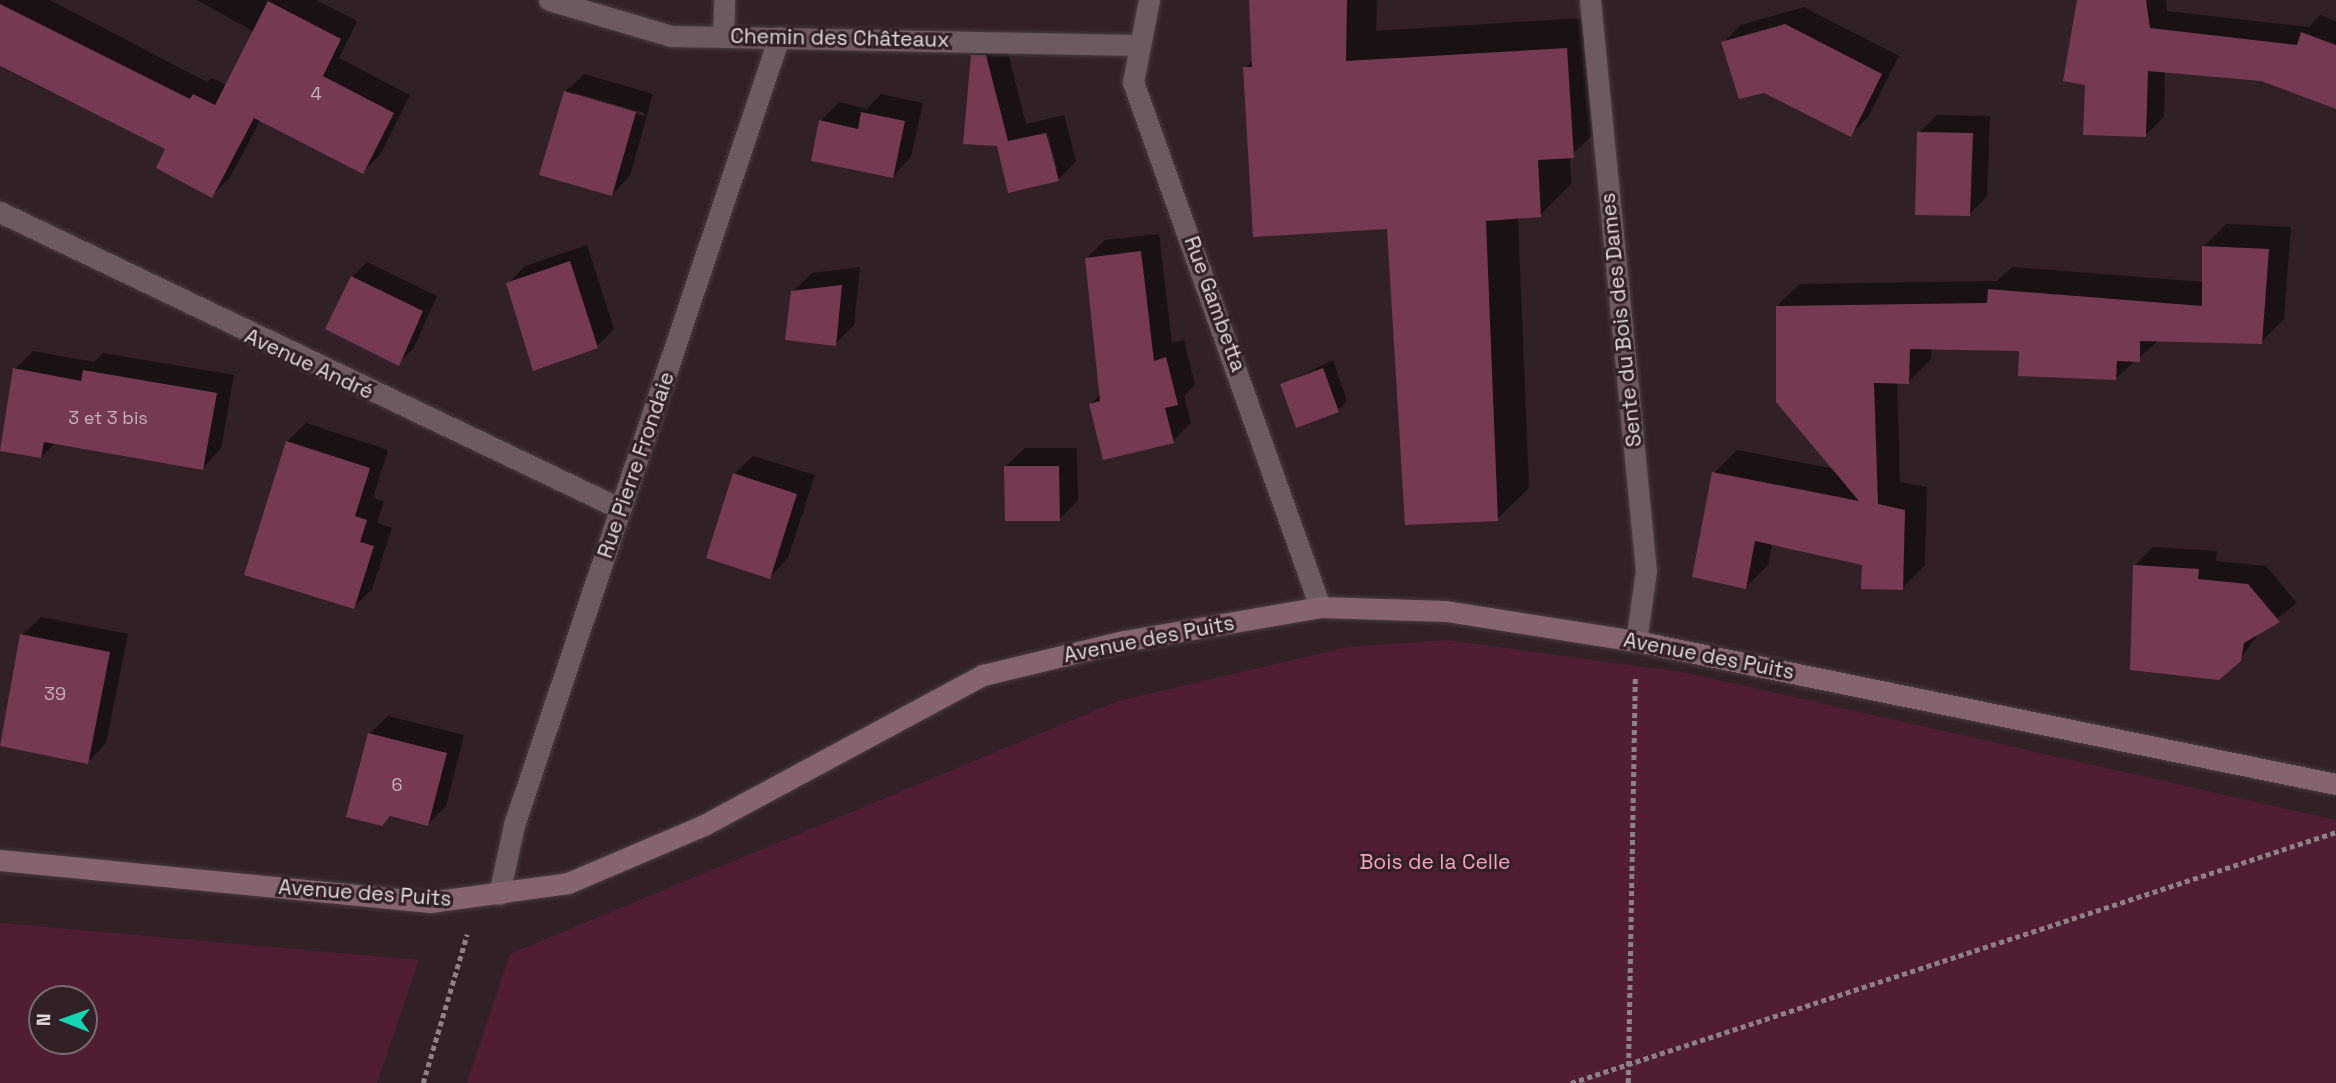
<!DOCTYPE html>
<meta charset="utf-8">
<style>
body{margin:0}
#map{position:relative;width:2336px;height:1083px;overflow:hidden;background:#312127;font-family:"Space Grotesk",sans-serif}
div>[style]{position:absolute}
[style*='--x']{left:calc(var(--x)*1px);top:calc(var(--y)*1px);width:calc(var(--w)*1px);rotate:calc(var(--a)*1deg)}
.green>*{inset:0;background:#501d33}
.shadow>*{inset:0;background:#0007}
.building>*{inset:0;background:#753a52}
.path>*{height:4.5px;margin-top:-2.25px;transform-origin:0;background:repeating-linear-gradient(90deg,#8e8186 0 5px,transparent 0 8.5px)}
.roads{filter:drop-shadow(0 0 2px #493c41) drop-shadow(0 0 2px #493c41)}
.lane>*{height:21px;margin:-10.5px;padding:0 10.5px;transform-origin:10.5px;border-radius:10.5px;background:#6c5a60}
.street>*{height:21px;margin:-10.5px;padding:0 10.5px;transform-origin:10.5px;border-radius:10.5px;background:#6c5a60}
.secondary>*{height:21px;margin:-10.5px;padding:0 10.5px;transform-origin:10.5px;border-radius:10.5px;background:#866370}
span{translate:-50% -50%;white-space:nowrap;text-align:center;line-height:1.15;-webkit-text-stroke:6px #312127;paint-order:stroke}
.number-label{font-size:18px;color:#c8b1ba}
.number-label span{-webkit-text-stroke-width:0}
.street-label{font-size:21px;color:#e3d9dc}
.park-label{font-size:21px;color:#fb9fc2}
.north{position:absolute;left:28px;top:985px;width:70px;height:70px;box-sizing:border-box;background:#312127;border:2px solid #786b6f;border-radius:50%;rotate:271deg;font-size:19px;font-weight:700;line-height:28px;text-align:center;color:#e3d9dc}
.north::after{content:'';display:block;margin:auto;width:24px;height:32px;background:#16d5b3;clip-path:polygon(50% 0,100% 100%,50% 72%,0 100%)}
</style>
<div id="map">
<div class="green">
<i style="clip-path:polygon(1447px 640px,1687px 673px,2336px 820px,2336px 1083px,467px 1083px,510px 954px,1118px 701px,1348px 647px)"></i>
<i style="clip-path:polygon(evenodd,0 923px,419px 960px,377px 1083px,0 1083px,0 923px,84px 999px,84px 1041px,42px 1041px,42px 999px,84px 999px)"></i>
</div>
<div class="shadow">
<i style="clip-path:polygon(0 0,50px 0,207px 82px,212px 78px,227px 85px,254px 32px,197px 0,316px 0,357px 21px,339px 58px,410px 95px,380px 155px,362px 172px,261px 119px,229px 179px,211px 196px,167px 149px,0 67px)"></i>
<i style="clip-path:polygon(1251px 0,1377px 0,1376px 31px,1598px 17px,1604px 125px,1570px 156px,1571px 184px,1540px 215px,1518px 217px,1529px 488px,1497px 519px,1389px 227px,1245px 68px,1254px 59px)"></i>
<i style="clip-path:polygon(2079px 0,2166px 0,2167px 11px,2309px 27px,2320px 15px,2336px 21px,2336px 107px,2261px 80px,2165px 71px,2164px 117px,2146px 135px,2087px 84px)"></i>
<i style="clip-path:polygon(1804px 7px,1899px 56px,1868px 117px,1850px 135px,1723px 43px,1741px 25px)"></i>
<i style="clip-path:polygon(evenodd,992px 37px,1004px 37px,1026px 124px,1064px 115px,1076px 161px,1058px 180px,1010px 191px,973px 56px,992px 37px,1045px 124px,1057px 169px,1054px 169px,1045px 124px)"></i>
<i style="clip-path:polygon(evenodd,584px 74px,653px 94px,630px 176px,612px 195px,565px 92px,584px 74px,575px 93px,645px 113px,644px 116px,575px 96px,575px 93px)"></i>
<i style="clip-path:polygon(881px 94px,923px 103px,911px 157px,893px 176px,821px 121px,839px 102px,867px 109px)"></i>
<i style="clip-path:polygon(1937px 115px,1990px 116px,1987px 197px,1969px 214px,1919px 133px)"></i>
<i style="clip-path:polygon(2226px 224px,2291px 227px,2284px 319px,2261px 342px,2159px 340px,2116px 378px,2021px 349px,1932px 347px,1931px 359px,1908px 382px,1897px 382px,1900px 482px,1927px 487px,1925px 565px,1902px 588px,1863px 563px,1772px 543px,1768px 565px,1746px 587px,1714px 473px,1737px 450px,1835px 469px,1777px 306px,1800px 284px,1997px 281px,2012px 267px,2204px 282px,2203px 247px)"></i>
<i style="clip-path:polygon(1159px 234px,1172px 343px,1184px 340px,1195px 385px,1184px 396px,1191px 423px,1173px 441px,1091px 404px,1101px 394px,1087px 258px,1105px 240px)"></i>
<i style="clip-path:polygon(587px 245px,614px 329px,597px 346px,508px 284px,525px 266px)"></i>
<i style="clip-path:polygon(367px 262px,437px 296px,413px 349px,398px 363px,352px 277px)"></i>
<i style="clip-path:polygon(860px 267px,854px 325px,835px 344px,793px 291px,812px 273px)"></i>
<i style="clip-path:polygon(33px 351px,94px 362px,103px 353px,234px 375px,221px 449px,203px 468px,56px 442px,41px 457px,15px 369px)"></i>
<i style="clip-path:polygon(1333px 360px,1347px 401px,1338px 410px,1282px 385px)"></i>
<i style="clip-path:polygon(306px 423px,388px 450px,373px 498px,384px 501px,377px 523px,392px 528px,372px 589px,354px 607px,287px 442px)"></i>
<i style="clip-path:polygon(1025px 448px,1077px 448px,1078px 500px,1060px 519px,1006px 466px)"></i>
<i style="clip-path:polygon(753px 456px,815px 475px,788px 558px,770px 577px,734px 474px)"></i>
<i style="clip-path:polygon(2153px 547px,2217px 551px,2216px 561px,2266px 566px,2297px 603px,2260px 632px,2240px 659px,2134px 566px)"></i>
<i style="clip-path:polygon(41px 617px,128px 634px,106px 743px,88px 762px,0 745px,22px 635px)"></i>
<i style="clip-path:polygon(388px 716px,464px 735px,446px 806px,428px 824px,392px 815px,382px 825px,369px 734px)"></i>
</div>
<div class="building">
<i style="clip-path:polygon(1249px 0,1347px 0,1346px 61px,1567px 48px,1574px 158px,1538px 160px,1541px 217px,1486px 221px,1498px 521px,1405px 525px,1387px 229px,1253px 237px,1243px 67px,1252px 67px)"></i>
<i style="clip-path:polygon(2077px 0,2146px 0,2150px 28px,2297px 45px,2301px 32px,2336px 45px,2336px 109px,2261px 81px,2148px 71px,2146px 137px,2083px 135px,2085px 85px,2063px 81px)"></i>
<i style="clip-path:polygon(268px 1px,341px 39px,323px 76px,394px 113px,363px 174px,254px 118px,212px 198px,156px 168px,165px 149px,0 66px,0 4px,190px 99px,193px 94px,215px 105px)"></i>
<i style="clip-path:polygon(1785px 24px,1882px 74px,1851px 137px,1764px 93px,1739px 99px,1721px 42px)"></i>
<i style="clip-path:polygon(971px 55px,986px 55px,1008px 141px,1046px 133px,1059px 181px,1008px 193px,997px 146px,963px 144px)"></i>
<i style="clip-path:polygon(564px 91px,636px 112px,612px 196px,539px 175px)"></i>
<i style="clip-path:polygon(861px 112px,905px 121px,893px 178px,811px 161px,819px 120px,858px 129px)"></i>
<i style="clip-path:polygon(1917px 132px,1973px 133px,1970px 216px,1915px 215px)"></i>
<i style="clip-path:polygon(2202px 246px,2269px 249px,2262px 344px,2140px 341px,2140px 362px,2117px 361px,2116px 380px,2018px 376px,2019px 351px,1910px 349px,1909px 384px,1874px 383px,1878px 504px,1905px 510px,1903px 590px,1861px 589px,1862px 565px,1755px 541px,1746px 589px,1692px 577px,1712px 472px,1859px 501px,1776px 402px,1776px 306px,1987px 303px,1988px 289px,2202px 306px)"></i>
<i style="clip-path:polygon(1141px 251px,1154px 361px,1166px 357px,1178px 405px,1165px 408px,1174px 443px,1103px 460px,1089px 404px,1100px 401px,1085px 258px)"></i>
<i style="clip-path:polygon(570px 261px,598px 348px,533px 371px,506px 283px)"></i>
<i style="clip-path:polygon(351px 276px,423px 311px,399px 366px,325px 329px)"></i>
<i style="clip-path:polygon(842px 285px,836px 346px,785px 340px,791px 291px)"></i>
<i style="clip-path:polygon(13px 368px,81px 381px,83px 370px,217px 393px,203px 470px,44px 442px,41px 458px,0 451px)"></i>
<i style="clip-path:polygon(1323px 368px,1339px 412px,1296px 428px,1280px 384px)"></i>
<i style="clip-path:polygon(286px 441px,370px 468px,355px 516px,367px 520px,360px 542px,374px 546px,354px 609px,244px 575px)"></i>
<i style="clip-path:polygon(1004px 466px,1059px 466px,1060px 521px,1005px 521px)"></i>
<i style="clip-path:polygon(733px 473px,797px 494px,770px 579px,706px 558px)"></i>
<i style="clip-path:polygon(2133px 565px,2199px 569px,2198px 579px,2248px 584px,2280px 622px,2244px 643px,2241px 661px,2219px 680px,2130px 670px)"></i>
<i style="clip-path:polygon(20px 634px,110px 652px,88px 764px,0 746px)"></i>
<i style="clip-path:polygon(368px 733px,447px 753px,428px 826px,390px 816px,382px 826px,346px 817px)"></i>
</div>
<div class="path">
<i style="--x:423;--y:1083;--w:155;--a:-73.5"></i>
<i style="--x:1571;--y:1083;--w:805;--a:-18.16"></i>
<i style="--x:1628;--y:1083;--w:405;--a:-89"></i>
</div>
<div class="roads">
<div class="lane">
<i style="--x:1590;--y:0;--w:574;--a:84.4"></i>
<i style="--x:1646;--y:571;--w:71;--a:98.1"></i>
</div>
<div class="street">
<i style="--x:549;--y:0;--w:127;--a:16.4"></i>
<i style="--x:671;--y:36;--w:465;--a:1.1"></i>
<i style="--x:1149;--y:0;--w:84;--a:101"></i>
<i style="--x:1133;--y:82;--w:557;--a:70.39"></i>
<i style="--x:723;--y:36;--w:36;--a:-88"></i>
<i style="--x:0;--y:212;--w:688;--a:25.56"></i>
<i style="--x:499;--y:894;--w:71;--a:-77.7"></i>
<i style="--x:514;--y:825;--w:831;--a:-71.41"></i>
</div>
<div class="secondary">
<i style="--x:0;--y:860;--w:432;--a:5.6"></i>
<i style="--x:430;--y:902;--w:139;--a:-7.8"></i>
<i style="--x:568;--y:883;--w:148;--a:-23.1"></i>
<i style="--x:704;--y:825;--w:317;--a:-28.3"></i>
<i style="--x:983;--y:675;--w:145;--a:-13.6"></i>
<i style="--x:1124;--y:641;--w:199;--a:-9.8"></i>
<i style="--x:1320;--y:607;--w:126;--a:1.8"></i>
<i style="--x:1446;--y:611;--w:192;--a:9"></i>
<i style="--x:1636;--y:641;--w:714;--a:11.55"></i>
</div>
</div>
<div class="number-label">
<span style="left:316px;top:94px">4</span>
<span style="left:108px;top:418px">3 et 3 bis</span>
<span style="left:55px;top:694px">39</span>
<span style="left:397px;top:785px">6</span>
</div>
<div class="street-label">
<span style="left:840px;top:38px;rotate:1deg">Chemin des Châteaux</span>
<span style="left:1215px;top:304px;rotate:70deg">Rue Gambetta</span>
<span style="left:1621px;top:320px;rotate:-96deg">Sente du Bois des Dames</span>
<span style="left:309px;top:364px;rotate:25deg">Avenue André</span>
<span style="left:636px;top:465px;rotate:-71deg">Rue Pierre Frondaie</span>
<span style="left:1149px;top:639px;rotate:-11deg">Avenue des Puits</span>
<span style="left:1709px;top:656px;rotate:11deg">Avenue des Puits</span>
<span style="left:365px;top:893px;rotate:4deg">Avenue des Puits</span>
</div>
<div class="park-label">
<span style="left:1435px;top:862px">Bois de la Celle</span>
</div>
<div class="north">N</div>
</div>
